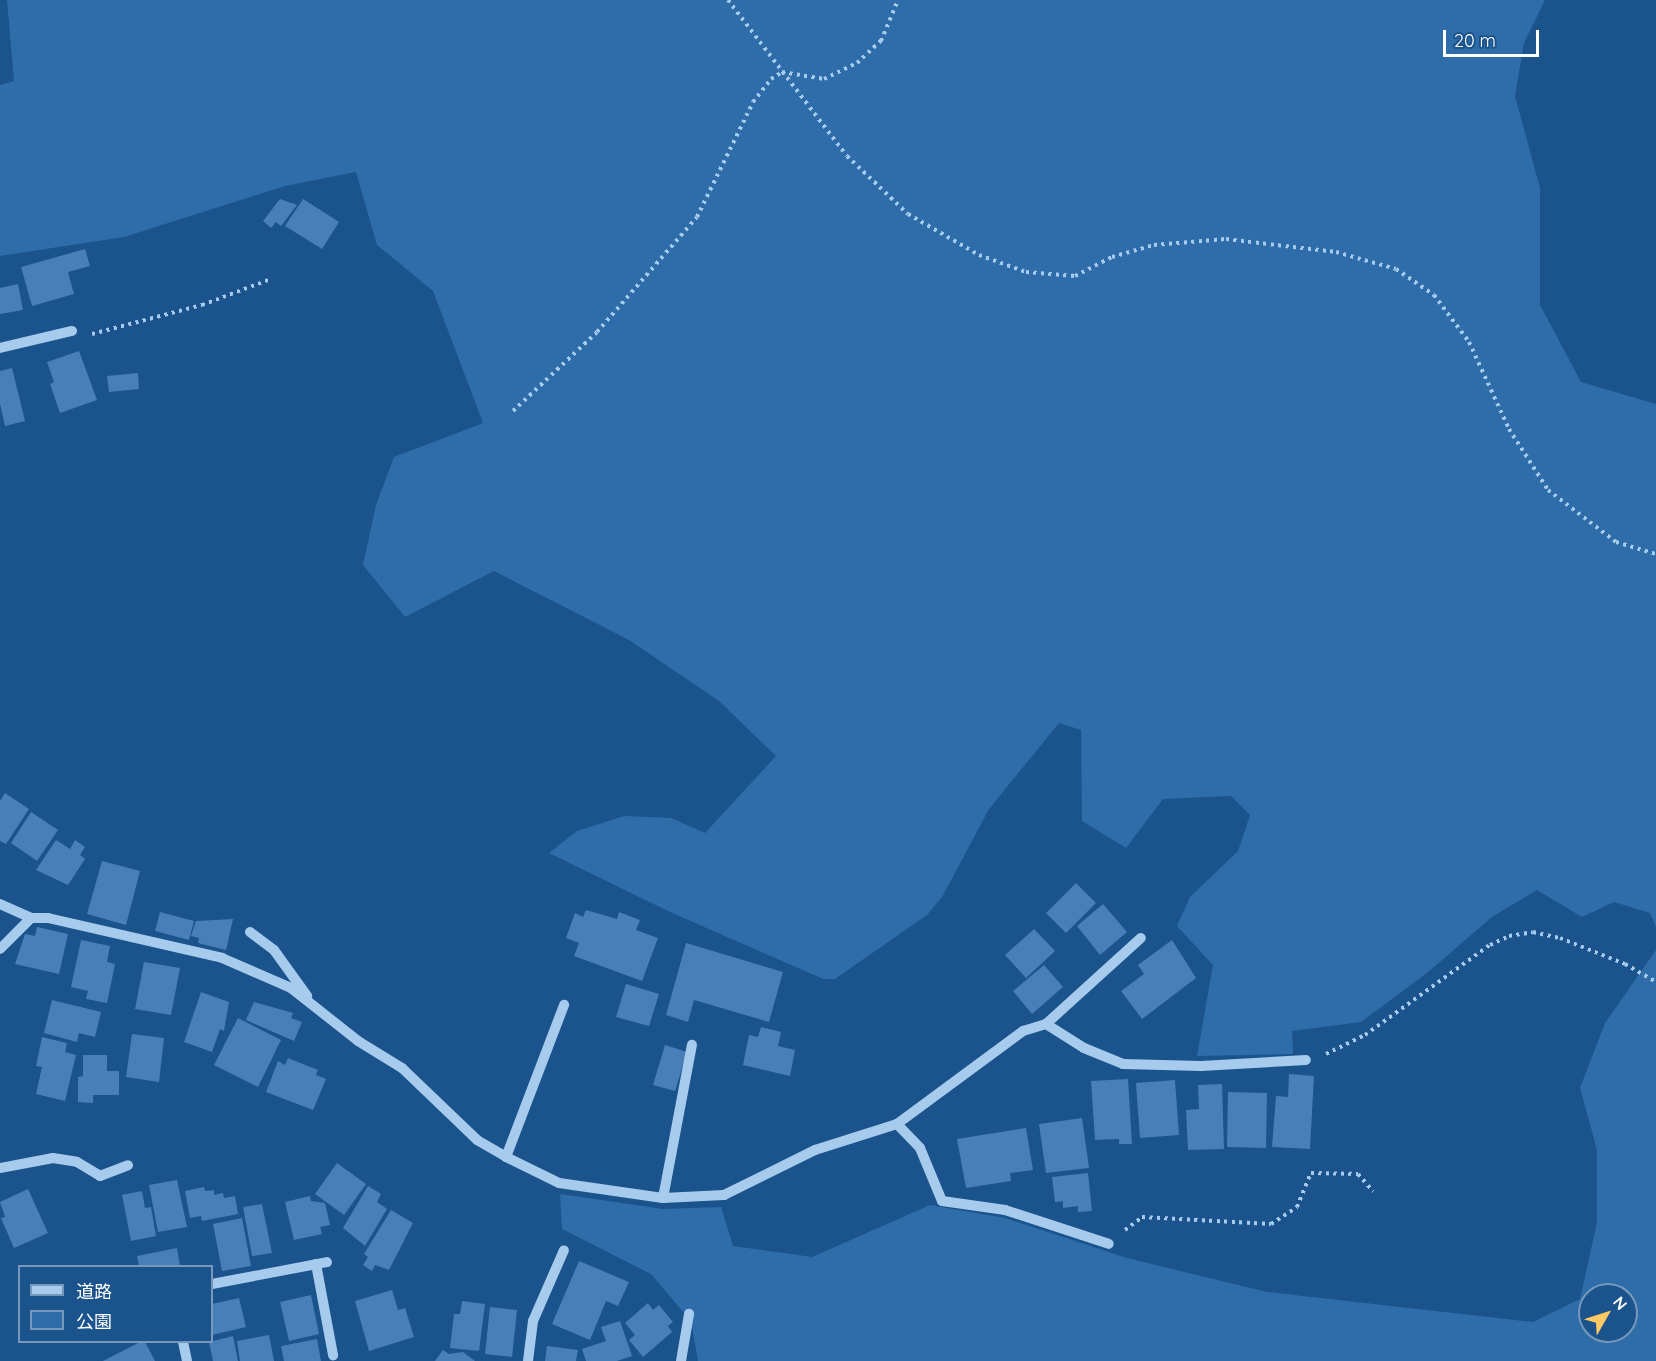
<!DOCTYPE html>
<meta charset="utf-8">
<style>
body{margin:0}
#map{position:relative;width:1656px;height:1361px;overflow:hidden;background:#1b538c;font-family:Quicksand,"Noto Sans JP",sans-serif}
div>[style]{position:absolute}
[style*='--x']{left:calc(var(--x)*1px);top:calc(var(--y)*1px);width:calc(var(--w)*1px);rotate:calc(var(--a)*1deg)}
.green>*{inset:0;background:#2e6da9}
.building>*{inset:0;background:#487fb6}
.path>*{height:4px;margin-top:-2px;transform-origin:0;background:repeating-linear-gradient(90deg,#a7cbed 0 3px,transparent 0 7.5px)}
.minor>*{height:10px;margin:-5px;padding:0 5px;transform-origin:5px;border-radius:5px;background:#a7cbed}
span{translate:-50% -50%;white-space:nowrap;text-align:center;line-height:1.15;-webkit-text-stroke:4.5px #1b538c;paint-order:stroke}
.legend{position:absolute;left:18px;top:1265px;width:195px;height:78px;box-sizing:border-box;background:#1b538c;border:2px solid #7698ba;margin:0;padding:8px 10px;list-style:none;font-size:18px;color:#fff}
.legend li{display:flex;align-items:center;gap:12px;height:30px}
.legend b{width:30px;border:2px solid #7698ba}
.north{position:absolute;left:1578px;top:1283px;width:60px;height:60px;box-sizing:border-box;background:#1b538c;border:2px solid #7698ba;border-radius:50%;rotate:51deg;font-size:16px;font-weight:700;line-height:24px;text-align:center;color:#fff}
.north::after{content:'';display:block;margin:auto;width:21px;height:27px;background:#fec964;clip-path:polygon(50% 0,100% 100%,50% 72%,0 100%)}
.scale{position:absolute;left:1443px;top:30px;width:96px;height:27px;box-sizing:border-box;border:3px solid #fff;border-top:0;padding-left:8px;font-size:18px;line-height:21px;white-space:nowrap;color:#fff;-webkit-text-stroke:4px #1b538c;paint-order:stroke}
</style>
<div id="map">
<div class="green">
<i style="clip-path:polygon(7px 0,1545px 0,1524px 43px,1515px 96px,1540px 188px,1540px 305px,1581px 382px,1656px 404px,1656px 927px,1650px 913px,1614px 902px,1582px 917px,1537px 890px,1492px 917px,1427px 973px,1361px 1022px,1292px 1031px,1293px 1054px,1197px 1056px,1213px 965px,1177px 926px,1190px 897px,1238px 851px,1250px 815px,1231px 796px,1163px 799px,1126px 848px,1082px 821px,1081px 730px,1059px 723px,989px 809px,942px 897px,927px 915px,835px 979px,823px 979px,670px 912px,549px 853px,577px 831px,624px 816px,671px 818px,705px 833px,776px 756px,719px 701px,629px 640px,494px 571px,405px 617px,363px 565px,376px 505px,394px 457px,483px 423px,433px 291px,377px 245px,356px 172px,285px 186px,124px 237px,0 256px,0 85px,14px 81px)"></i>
<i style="clip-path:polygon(evenodd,1656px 950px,1656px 1361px,698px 1361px,691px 1321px,651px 1274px,562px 1229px,560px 1194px,663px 1209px,721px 1207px,733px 1246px,812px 1257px,930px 1205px,1005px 1218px,1127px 1258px,1267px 1292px,1533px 1322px,1580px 1299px,1597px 1222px,1597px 1150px,1580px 1088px,1605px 1023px,1656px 950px,1590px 1295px,1626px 1295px,1626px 1331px,1590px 1331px,1590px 1295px)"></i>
</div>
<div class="building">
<i style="clip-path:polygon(280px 199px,297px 205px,281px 226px,276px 222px,271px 228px,263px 221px)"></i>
<i style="clip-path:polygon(303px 199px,339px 222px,322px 249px,285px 226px)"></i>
<i style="clip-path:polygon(85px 249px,90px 266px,68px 272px,74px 294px,32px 306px,21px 267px)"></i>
<i style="clip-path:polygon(18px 284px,23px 310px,0 314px,0 288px)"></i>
<i style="clip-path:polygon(79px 351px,97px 400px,60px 413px,50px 384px,54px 382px,47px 362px)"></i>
<i style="clip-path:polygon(12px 368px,25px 421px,5px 426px,0 404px,0 371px)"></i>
<i style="clip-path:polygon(138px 373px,139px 389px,109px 392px,107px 376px)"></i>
<i style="clip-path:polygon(5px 793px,29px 809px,6px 844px,0 841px,0 801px)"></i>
<i style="clip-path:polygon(31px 812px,58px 830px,37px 861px,11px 843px)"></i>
<i style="clip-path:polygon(56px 840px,70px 849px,75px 840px,85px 847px,80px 855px,85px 859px,68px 885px,36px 870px)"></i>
<i style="clip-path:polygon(102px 861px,140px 871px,126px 925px,87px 914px)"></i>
<i style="clip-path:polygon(1076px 883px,1096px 903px,1066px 933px,1046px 913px)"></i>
<i style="clip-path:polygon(1103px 904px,1127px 932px,1100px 955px,1077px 926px)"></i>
<i style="clip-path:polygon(586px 910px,617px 919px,619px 912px,640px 920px,636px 930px,658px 938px,642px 981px,574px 956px,579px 943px,566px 938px,575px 913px,583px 917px)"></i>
<i style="clip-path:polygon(160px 912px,194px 921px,189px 940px,155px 931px)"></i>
<i style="clip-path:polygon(233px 919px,226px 950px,198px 943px,199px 938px,191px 936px,196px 921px)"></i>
<i style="clip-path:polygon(37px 927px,68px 934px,59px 974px,15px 964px,25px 934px,35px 936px)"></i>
<i style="clip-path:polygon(1034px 929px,1055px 951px,1026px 978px,1005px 955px)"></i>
<i style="clip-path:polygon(81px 940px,110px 946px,107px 962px,115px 964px,107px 1003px,86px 999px,88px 991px,71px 987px)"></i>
<i style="clip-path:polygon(1172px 940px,1196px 978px,1142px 1019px,1121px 991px,1144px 974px,1138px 965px)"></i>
<i style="clip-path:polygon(686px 943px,783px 972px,769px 1022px,694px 1000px,688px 1022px,666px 1015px)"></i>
<i style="clip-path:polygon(144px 962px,180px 968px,171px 1015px,135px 1009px)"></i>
<i style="clip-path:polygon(1044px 965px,1063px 987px,1032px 1014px,1013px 991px)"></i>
<i style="clip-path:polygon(626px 984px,659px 994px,649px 1026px,616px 1017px)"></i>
<i style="clip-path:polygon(201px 992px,229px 1002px,224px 1031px,220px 1029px,212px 1052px,184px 1042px)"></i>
<i style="clip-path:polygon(52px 1000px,101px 1012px,95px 1037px,79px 1033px,77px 1042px,44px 1033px)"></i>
<i style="clip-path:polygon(254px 1002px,293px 1013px,291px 1018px,302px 1022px,294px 1041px,246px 1020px)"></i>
<i style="clip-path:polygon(238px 1018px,281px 1040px,258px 1087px,214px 1065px)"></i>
<i style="clip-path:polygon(761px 1027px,781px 1032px,778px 1046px,795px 1050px,790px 1076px,743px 1065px,749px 1035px,758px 1037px)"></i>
<i style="clip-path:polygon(132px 1034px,164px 1038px,159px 1082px,126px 1077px)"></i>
<i style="clip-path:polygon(42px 1037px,67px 1043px,65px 1052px,76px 1055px,65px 1101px,36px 1094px,42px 1067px,36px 1066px)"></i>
<i style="clip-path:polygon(665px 1045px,687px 1052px,675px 1091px,653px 1085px)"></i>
<i style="clip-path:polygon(83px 1055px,107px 1055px,107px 1071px,119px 1071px,119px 1095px,93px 1095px,93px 1103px,78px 1102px,78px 1077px,83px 1076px)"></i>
<i style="clip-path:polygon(288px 1058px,318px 1070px,316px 1075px,326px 1079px,313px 1110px,266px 1092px,278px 1061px,285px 1065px)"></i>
<i style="clip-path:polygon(1289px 1074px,1314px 1076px,1310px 1149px,1272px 1147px,1276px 1096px,1288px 1097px)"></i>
<i style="clip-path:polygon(1128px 1079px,1132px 1144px,1119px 1144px,1119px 1139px,1095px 1140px,1091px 1081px)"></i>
<i style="clip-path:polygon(1175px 1080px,1179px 1135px,1140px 1138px,1136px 1083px)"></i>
<i style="clip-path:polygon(1222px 1084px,1224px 1149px,1188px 1150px,1186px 1110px,1199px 1109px,1198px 1085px)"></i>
<i style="clip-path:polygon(1228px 1092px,1267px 1093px,1266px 1148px,1227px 1147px)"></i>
<i style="clip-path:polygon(1082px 1118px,1089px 1168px,1046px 1173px,1039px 1124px)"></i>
<i style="clip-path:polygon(1026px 1128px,1033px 1170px,1010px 1173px,1011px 1181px,966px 1188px,957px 1139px)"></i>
<i style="clip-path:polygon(337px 1163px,366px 1184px,344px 1215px,315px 1194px)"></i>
<i style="clip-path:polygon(1088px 1173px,1092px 1211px,1078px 1212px,1078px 1206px,1063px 1208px,1063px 1201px,1055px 1202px,1052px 1177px)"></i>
<i style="clip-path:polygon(177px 1180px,187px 1227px,158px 1232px,149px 1185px)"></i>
<i style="clip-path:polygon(368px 1186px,381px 1194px,377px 1202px,387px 1209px,365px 1246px,343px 1228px)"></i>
<i style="clip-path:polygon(204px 1187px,205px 1191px,214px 1190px,214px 1195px,223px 1193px,224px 1198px,235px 1196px,238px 1214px,202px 1221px,201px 1216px,190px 1218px,185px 1191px)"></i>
<i style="clip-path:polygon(28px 1189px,48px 1233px,14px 1248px,1px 1218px,5px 1217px,0 1202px)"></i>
<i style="clip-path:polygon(142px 1191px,145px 1208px,151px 1207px,156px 1236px,131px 1241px,122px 1195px)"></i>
<i style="clip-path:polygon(310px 1196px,311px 1201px,325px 1203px,330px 1225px,320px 1227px,322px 1234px,294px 1240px,285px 1202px)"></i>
<i style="clip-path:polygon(262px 1204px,272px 1253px,252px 1256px,243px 1207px)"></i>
<i style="clip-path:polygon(391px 1210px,413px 1223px,389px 1270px,375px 1265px,372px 1271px,363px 1265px,368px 1257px,364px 1254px)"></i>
<i style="clip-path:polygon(242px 1218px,251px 1266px,222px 1271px,213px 1224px)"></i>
<i style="clip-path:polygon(177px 1248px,180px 1266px,139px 1266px,137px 1256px)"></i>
<i style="clip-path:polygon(579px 1261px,629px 1282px,618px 1306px,606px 1301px,590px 1340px,552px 1324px)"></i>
<i style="clip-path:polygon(392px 1290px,398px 1310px,405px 1308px,414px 1337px,369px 1351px,355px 1301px)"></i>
<i style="clip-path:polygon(311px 1295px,319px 1334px,289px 1341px,280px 1302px)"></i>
<i style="clip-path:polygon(239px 1298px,246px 1327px,212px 1335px,212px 1304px)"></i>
<i style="clip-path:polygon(462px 1301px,485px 1304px,479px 1351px,450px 1348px,454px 1314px,460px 1314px)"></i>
<i style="clip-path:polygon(648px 1303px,653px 1310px,659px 1305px,673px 1322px,668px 1326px,672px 1332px,643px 1357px,629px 1340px,635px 1335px,625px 1323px)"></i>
<i style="clip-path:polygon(490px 1307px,517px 1310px,512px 1357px,485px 1354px)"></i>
<i style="clip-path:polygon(620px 1321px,632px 1356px,617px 1361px,586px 1361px,582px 1349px,606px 1341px,601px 1327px)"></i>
<i style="clip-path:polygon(269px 1335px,274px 1361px,240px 1361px,237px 1341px)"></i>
<i style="clip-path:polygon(233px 1336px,238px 1361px,213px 1361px,209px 1342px)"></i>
<i style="clip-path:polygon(317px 1339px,321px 1361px,284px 1361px,281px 1346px)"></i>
<i style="clip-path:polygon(140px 1342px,145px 1342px,155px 1361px,103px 1361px)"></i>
<i style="clip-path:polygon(547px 1346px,578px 1350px,576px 1361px,545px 1361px)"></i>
<i style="clip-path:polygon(443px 1350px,449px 1354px,463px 1352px,475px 1361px,435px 1361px)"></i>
</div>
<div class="path">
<i style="--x:728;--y:0;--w:196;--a:52.7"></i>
<i style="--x:847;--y:156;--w:84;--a:43.6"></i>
<i style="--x:908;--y:214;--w:82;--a:30"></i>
<i style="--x:979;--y:255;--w:50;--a:19.9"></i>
<i style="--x:1026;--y:272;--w:49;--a:4.7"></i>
<i style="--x:1075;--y:276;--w:42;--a:-27.2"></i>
<i style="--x:1112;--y:257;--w:44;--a:-15.9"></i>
<i style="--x:1154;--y:245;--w:72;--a:-4.8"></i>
<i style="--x:1226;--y:239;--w:111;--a:6.7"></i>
<i style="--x:1336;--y:252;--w:62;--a:15.8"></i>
<i style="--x:1396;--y:269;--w:46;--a:34.4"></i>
<i style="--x:1434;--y:295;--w:59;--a:53.3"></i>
<i style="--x:1469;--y:342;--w:96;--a:65.3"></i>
<i style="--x:1509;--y:429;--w:72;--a:57.4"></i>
<i style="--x:1548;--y:490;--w:86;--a:37.4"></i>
<i style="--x:1616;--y:542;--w:42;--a:16.7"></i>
<i style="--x:92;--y:334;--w:114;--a:-14.8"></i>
<i style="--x:202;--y:305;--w:71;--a:-20.7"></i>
<i style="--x:513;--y:411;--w:115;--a:-43.2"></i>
<i style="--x:597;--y:332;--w:152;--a:-49"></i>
<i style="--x:697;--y:217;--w:128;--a:-64"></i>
<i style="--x:753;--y:102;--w:29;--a:-52"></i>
<i style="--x:771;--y:79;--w:13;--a:-32"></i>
<i style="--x:782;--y:72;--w:43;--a:9.5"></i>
<i style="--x:824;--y:79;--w:37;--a:-26"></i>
<i style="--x:857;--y:63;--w:33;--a:-43"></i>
<i style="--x:881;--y:41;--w:44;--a:-67.5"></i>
<i style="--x:1326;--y:1054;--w:43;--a:-26"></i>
<i style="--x:1365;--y:1035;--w:154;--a:-35.8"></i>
<i style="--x:1490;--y:945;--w:21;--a:-25"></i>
<i style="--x:1509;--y:936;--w:24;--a:-9"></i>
<i style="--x:1533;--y:932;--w:28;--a:13"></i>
<i style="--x:1560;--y:938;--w:70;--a:21.8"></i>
<i style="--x:1625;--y:964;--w:36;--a:30"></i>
<i style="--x:1125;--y:1230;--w:21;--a:-37"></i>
<i style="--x:1142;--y:1217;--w:129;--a:3.1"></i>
<i style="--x:1271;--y:1224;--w:31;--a:-33"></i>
<i style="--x:1297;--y:1207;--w:37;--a:-68"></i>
<i style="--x:1311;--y:1173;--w:47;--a:1.2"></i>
<i style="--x:1358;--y:1174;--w:23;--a:49"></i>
</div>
<div class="minor">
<i style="--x:0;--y:348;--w:74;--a:-13.3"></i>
<i style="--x:0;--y:904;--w:34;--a:24"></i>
<i style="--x:250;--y:932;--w:30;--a:37"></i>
<i style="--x:274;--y:950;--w:57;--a:54.3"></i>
<i style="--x:0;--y:949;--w:44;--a:-45"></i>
<i style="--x:31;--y:918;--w:17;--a:0"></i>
<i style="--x:48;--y:918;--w:179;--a:12.9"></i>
<i style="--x:222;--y:958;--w:75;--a:23.5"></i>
<i style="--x:291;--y:988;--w:85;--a:38.3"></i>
<i style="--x:358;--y:1041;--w:52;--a:31.5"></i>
<i style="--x:402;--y:1068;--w:104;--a:43.8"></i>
<i style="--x:477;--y:1140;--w:34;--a:30"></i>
<i style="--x:506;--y:1157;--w:59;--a:26.1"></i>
<i style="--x:559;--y:1183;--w:105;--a:8.2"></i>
<i style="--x:663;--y:1198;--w:61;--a:-2.8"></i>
<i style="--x:724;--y:1195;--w:102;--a:-26.3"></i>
<i style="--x:815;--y:1150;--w:86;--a:-17.6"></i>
<i style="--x:897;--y:1124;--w:157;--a:-36.4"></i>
<i style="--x:1023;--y:1031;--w:24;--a:-17"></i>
<i style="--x:1046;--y:1024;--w:45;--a:32.3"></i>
<i style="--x:1084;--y:1048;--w:42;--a:22.3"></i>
<i style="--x:1123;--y:1064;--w:78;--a:1.5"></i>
<i style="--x:1201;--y:1066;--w:105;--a:-3.3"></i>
<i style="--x:1046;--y:1024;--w:128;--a:-42.2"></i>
<i style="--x:897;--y:1124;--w:33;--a:46"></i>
<i style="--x:920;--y:1148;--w:57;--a:67.5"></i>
<i style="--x:942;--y:1201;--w:64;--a:8.1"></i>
<i style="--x:1005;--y:1210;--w:109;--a:18.1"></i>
<i style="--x:506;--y:1157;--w:163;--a:-69.1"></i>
<i style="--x:0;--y:1168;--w:54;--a:-10.7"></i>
<i style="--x:53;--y:1158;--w:24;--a:9"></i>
<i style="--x:77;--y:1162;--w:27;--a:31"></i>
<i style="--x:100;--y:1176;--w:30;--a:-21"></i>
<i style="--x:663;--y:1198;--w:156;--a:-79.3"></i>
<i style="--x:316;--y:1264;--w:93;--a:79.4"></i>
<i style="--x:212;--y:1284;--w:117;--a:-10.8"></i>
<i style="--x:183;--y:1342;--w:19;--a:78"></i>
<i style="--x:528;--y:1361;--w:40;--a:-82.9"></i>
<i style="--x:533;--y:1321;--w:77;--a:-66.4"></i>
<i style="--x:681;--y:1361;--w:48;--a:-80.3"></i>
</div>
<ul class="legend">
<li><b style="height:8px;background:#a7cbed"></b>道路</li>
<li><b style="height:16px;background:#2e6da9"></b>公園</li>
</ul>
<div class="north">N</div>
<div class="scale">20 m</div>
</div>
